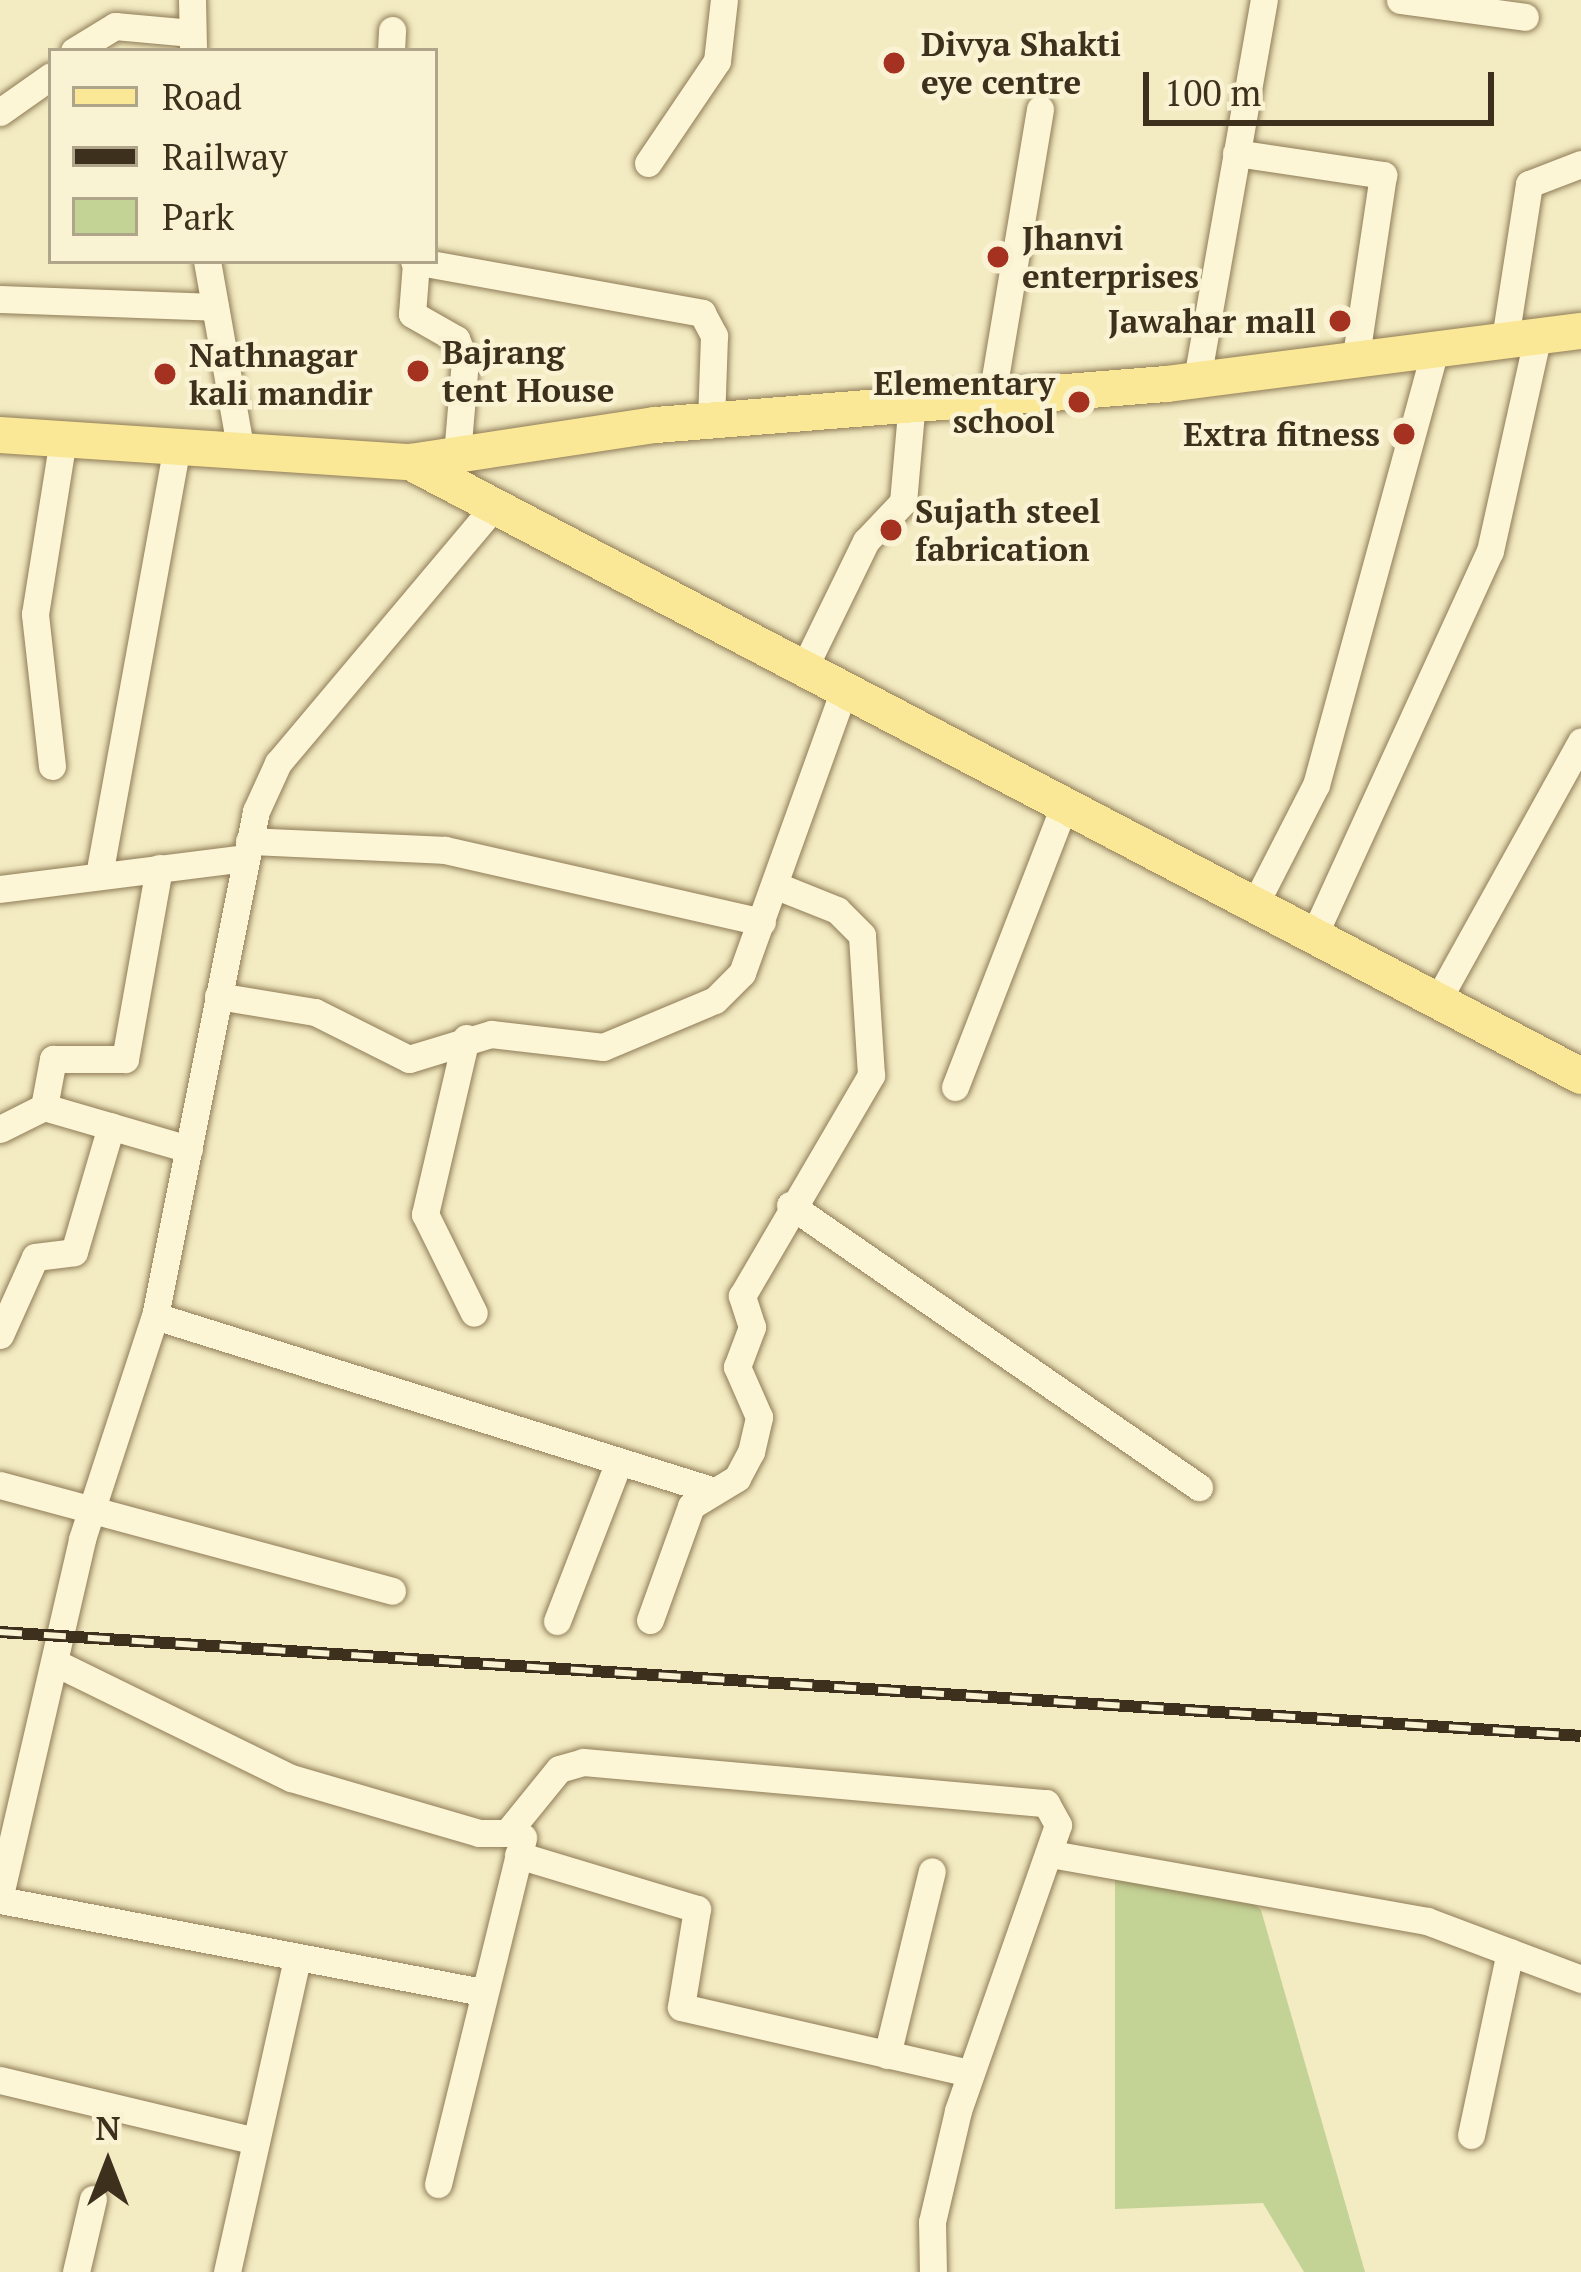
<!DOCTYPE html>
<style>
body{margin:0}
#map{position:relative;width:1581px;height:2272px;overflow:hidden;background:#f3ebc2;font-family:"PT Serif",serif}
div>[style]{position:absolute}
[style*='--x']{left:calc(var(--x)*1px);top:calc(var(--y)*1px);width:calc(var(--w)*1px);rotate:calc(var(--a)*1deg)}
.green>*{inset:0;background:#c3d295}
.roads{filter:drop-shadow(0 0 3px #8f7c57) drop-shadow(0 0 3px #8f7c57)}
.minor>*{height:27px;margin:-13.5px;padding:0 13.5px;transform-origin:13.5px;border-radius:13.5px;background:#fcf6d7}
.major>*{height:36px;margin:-18px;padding:0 18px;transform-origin:18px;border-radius:18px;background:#fae896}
.rail>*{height:12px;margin-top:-6px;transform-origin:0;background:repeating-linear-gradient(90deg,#f9f3d3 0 22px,#3d311d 0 44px);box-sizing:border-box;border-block:3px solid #3d311d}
.dots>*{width:33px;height:33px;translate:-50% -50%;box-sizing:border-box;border:6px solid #f9f3d3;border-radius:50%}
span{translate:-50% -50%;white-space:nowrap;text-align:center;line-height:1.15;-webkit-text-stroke:9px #f9f3d3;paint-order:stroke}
.poi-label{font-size:33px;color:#3d311d;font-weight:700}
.left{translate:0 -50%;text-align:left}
.right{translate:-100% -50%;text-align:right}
.legend{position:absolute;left:48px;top:48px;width:390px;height:216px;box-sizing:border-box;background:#f9f3d3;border:3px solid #aea58a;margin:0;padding:15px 21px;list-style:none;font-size:36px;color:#3d311d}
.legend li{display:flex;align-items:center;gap:24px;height:60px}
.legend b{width:60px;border:3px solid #aea58a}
.north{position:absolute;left:48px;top:2104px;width:120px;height:120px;-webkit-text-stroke:9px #f9f3d3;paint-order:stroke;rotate:0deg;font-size:33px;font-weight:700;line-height:48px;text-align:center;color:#3d311d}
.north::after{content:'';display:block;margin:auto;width:42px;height:54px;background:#3d311d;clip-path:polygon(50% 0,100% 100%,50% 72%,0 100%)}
.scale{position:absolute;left:1143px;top:72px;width:351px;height:54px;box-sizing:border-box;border:6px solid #3d311d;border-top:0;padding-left:15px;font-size:36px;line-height:42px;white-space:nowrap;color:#3d311d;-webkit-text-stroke:9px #f9f3d3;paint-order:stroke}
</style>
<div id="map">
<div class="green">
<i style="clip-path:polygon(1115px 1880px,1232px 1887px,1261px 1910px,1365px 2272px,1304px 2272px,1263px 2203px,1115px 2209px)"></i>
</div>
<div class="roads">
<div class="minor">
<i style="--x:192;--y:0;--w:47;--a:88.8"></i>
<i style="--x:1400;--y:0;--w:126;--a:7.7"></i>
<i style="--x:74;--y:51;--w:48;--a:-31.4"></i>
<i style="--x:115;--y:26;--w:77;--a:5.2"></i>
<i style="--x:391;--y:51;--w:21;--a:-87"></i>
<i style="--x:0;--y:112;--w:62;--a:-35.2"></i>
<i style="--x:1236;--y:153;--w:149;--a:8.5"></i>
<i style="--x:1383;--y:175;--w:189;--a:98.5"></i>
<i style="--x:648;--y:163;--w:123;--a:-55.9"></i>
<i style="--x:717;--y:61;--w:61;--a:-83.5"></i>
<i style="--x:207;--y:261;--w:193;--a:79.9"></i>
<i style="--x:414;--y:261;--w:293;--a:10.2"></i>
<i style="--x:702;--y:313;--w:26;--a:62"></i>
<i style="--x:714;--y:336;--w:84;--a:92"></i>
<i style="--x:416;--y:263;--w:51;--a:94.5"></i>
<i style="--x:412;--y:314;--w:51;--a:29.6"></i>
<i style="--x:456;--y:339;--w:23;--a:67"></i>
<i style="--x:465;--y:360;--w:95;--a:94.8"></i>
<i style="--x:0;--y:299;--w:215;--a:2.1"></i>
<i style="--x:1505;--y:339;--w:157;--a:-81.2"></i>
<i style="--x:1529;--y:184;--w:56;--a:-21"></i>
<i style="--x:1197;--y:379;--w:385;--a:-80"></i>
<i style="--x:992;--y:396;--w:291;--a:-80.5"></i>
<i style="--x:804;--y:668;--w:141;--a:-64"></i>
<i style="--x:866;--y:541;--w:54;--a:-46.5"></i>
<i style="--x:903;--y:502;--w:100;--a:-84.9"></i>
<i style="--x:52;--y:766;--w:153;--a:-96.4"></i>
<i style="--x:35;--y:614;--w:177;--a:-80.9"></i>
<i style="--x:249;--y:841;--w:196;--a:2.6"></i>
<i style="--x:445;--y:850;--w:325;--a:12.8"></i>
<i style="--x:99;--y:875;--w:436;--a:-79.7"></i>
<i style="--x:0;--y:889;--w:247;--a:-7.2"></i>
<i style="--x:1256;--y:902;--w:131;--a:-62.9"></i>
<i style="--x:1316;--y:785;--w:456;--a:-74.7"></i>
<i style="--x:1314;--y:935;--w:422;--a:-65.4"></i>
<i style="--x:1490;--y:551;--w:221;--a:-77.5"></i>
<i style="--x:218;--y:996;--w:98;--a:9.4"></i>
<i style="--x:315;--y:1012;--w:105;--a:26.6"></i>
<i style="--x:409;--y:1059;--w:86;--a:-17"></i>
<i style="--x:491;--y:1034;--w:113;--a:6.6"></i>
<i style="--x:603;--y:1047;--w:121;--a:-22.8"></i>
<i style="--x:715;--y:1000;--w:38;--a:-45"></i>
<i style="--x:742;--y:973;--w:301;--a:-70.2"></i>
<i style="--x:1436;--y:1003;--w:299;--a:-61"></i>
<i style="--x:466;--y:1038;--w:181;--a:103.1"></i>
<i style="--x:425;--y:1214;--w:110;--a:63.7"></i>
<i style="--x:955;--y:1087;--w:305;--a:-68.8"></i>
<i style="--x:44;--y:1107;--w:49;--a:-79.4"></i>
<i style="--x:53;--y:1059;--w:72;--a:0"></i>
<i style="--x:125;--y:1059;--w:194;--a:-79.9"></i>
<i style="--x:0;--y:1129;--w:49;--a:-26.6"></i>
<i style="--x:44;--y:1107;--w:151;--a:16.2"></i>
<i style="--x:790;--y:1205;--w:497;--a:34.6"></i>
<i style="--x:155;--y:1316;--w:579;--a:17.37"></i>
<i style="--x:0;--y:1335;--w:85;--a:-65.8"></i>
<i style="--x:35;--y:1257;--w:39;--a:-7"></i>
<i style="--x:74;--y:1252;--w:131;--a:-73.6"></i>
<i style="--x:0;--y:1485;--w:406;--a:15.1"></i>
<i style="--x:650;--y:1620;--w:121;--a:-70.2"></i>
<i style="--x:691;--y:1506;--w:54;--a:-31.3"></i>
<i style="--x:737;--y:1478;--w:30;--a:-62"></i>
<i style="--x:751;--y:1452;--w:36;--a:-77"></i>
<i style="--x:759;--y:1417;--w:55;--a:-113.7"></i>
<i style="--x:737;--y:1367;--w:43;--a:-69.4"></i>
<i style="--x:752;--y:1327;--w:33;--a:-108"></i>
<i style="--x:742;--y:1296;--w:256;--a:-59.7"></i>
<i style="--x:871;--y:1075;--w:140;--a:-93.7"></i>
<i style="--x:862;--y:935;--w:35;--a:-135"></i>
<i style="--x:837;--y:910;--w:65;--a:-158.2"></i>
<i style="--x:557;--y:1621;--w:168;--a:-68.8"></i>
<i style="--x:58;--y:1664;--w:259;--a:26.1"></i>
<i style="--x:291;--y:1778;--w:196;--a:16.3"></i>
<i style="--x:479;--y:1833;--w:28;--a:0"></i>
<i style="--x:507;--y:1833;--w:82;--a:-50.9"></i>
<i style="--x:559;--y:1769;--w:25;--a:-16"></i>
<i style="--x:583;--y:1762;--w:465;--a:5.1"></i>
<i style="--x:1046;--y:1803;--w:25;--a:61"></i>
<i style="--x:1058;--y:1825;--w:303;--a:109.3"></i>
<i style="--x:958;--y:2111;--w:114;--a:103.2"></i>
<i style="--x:932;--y:2222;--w:50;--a:88.9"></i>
<i style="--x:1051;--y:1854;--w:382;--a:10.1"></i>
<i style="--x:1427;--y:1921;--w:165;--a:20.6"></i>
<i style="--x:518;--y:1855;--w:187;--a:16.8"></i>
<i style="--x:697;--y:1909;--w:99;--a:99.3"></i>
<i style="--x:681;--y:2007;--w:295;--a:12.9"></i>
<i style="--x:0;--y:1895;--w:365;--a:-77"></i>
<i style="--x:82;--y:1539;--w:235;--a:-71.9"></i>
<i style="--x:155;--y:1316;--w:515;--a:-78.69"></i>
<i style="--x:256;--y:811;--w:53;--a:-65.4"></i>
<i style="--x:278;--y:763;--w:332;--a:-49.9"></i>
<i style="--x:0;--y:1900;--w:492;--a:10.8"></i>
<i style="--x:887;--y:2055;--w:189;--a:-76.3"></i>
<i style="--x:0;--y:2080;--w:263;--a:13.4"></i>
<i style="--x:1471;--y:2135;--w:187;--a:-78"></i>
<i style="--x:438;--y:2184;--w:357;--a:-76.2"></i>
<i style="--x:76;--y:2272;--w:75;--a:-76.9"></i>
<i style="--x:227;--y:2272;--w:321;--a:-77.4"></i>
</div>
<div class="major">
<i style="--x:0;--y:435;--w:411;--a:3.8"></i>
<i style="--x:410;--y:462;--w:249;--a:-8.6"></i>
<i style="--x:656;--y:425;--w:512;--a:-4.6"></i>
<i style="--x:1166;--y:384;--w:418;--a:-7.3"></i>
<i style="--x:410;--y:462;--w:1322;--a:27.67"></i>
</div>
</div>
<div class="rail">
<i style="--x:0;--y:1632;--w:1584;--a:3.76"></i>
</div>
<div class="dots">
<i style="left:894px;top:63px;background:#a53120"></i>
<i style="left:998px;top:257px;background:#a53120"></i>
<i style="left:1340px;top:321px;background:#a53120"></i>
<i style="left:418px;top:371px;background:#a53120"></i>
<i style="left:165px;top:374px;background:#a53120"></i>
<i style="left:1079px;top:402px;background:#a53120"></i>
<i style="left:1404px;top:434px;background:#a53120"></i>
<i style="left:891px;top:530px;background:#a53120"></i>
</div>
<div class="poi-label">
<span class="left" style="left:921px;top:63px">Divya Shakti<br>eye centre</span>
<span class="left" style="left:1022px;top:257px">Jhanvi<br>enterprises</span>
<span class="right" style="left:1316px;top:321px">Jawahar mall</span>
<span class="left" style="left:442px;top:371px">Bajrang<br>tent House</span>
<span class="left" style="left:189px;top:374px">Nathnagar<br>kali mandir</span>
<span class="right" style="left:1055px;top:402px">Elementary<br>school</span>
<span class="right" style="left:1380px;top:434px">Extra fitness</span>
<span class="left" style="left:915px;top:530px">Sujath steel<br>fabrication</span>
</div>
<ul class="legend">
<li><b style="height:15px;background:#fae896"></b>Road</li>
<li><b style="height:15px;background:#3d311d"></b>Railway</li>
<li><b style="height:33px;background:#c3d295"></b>Park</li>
</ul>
<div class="north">N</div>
<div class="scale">100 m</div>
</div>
